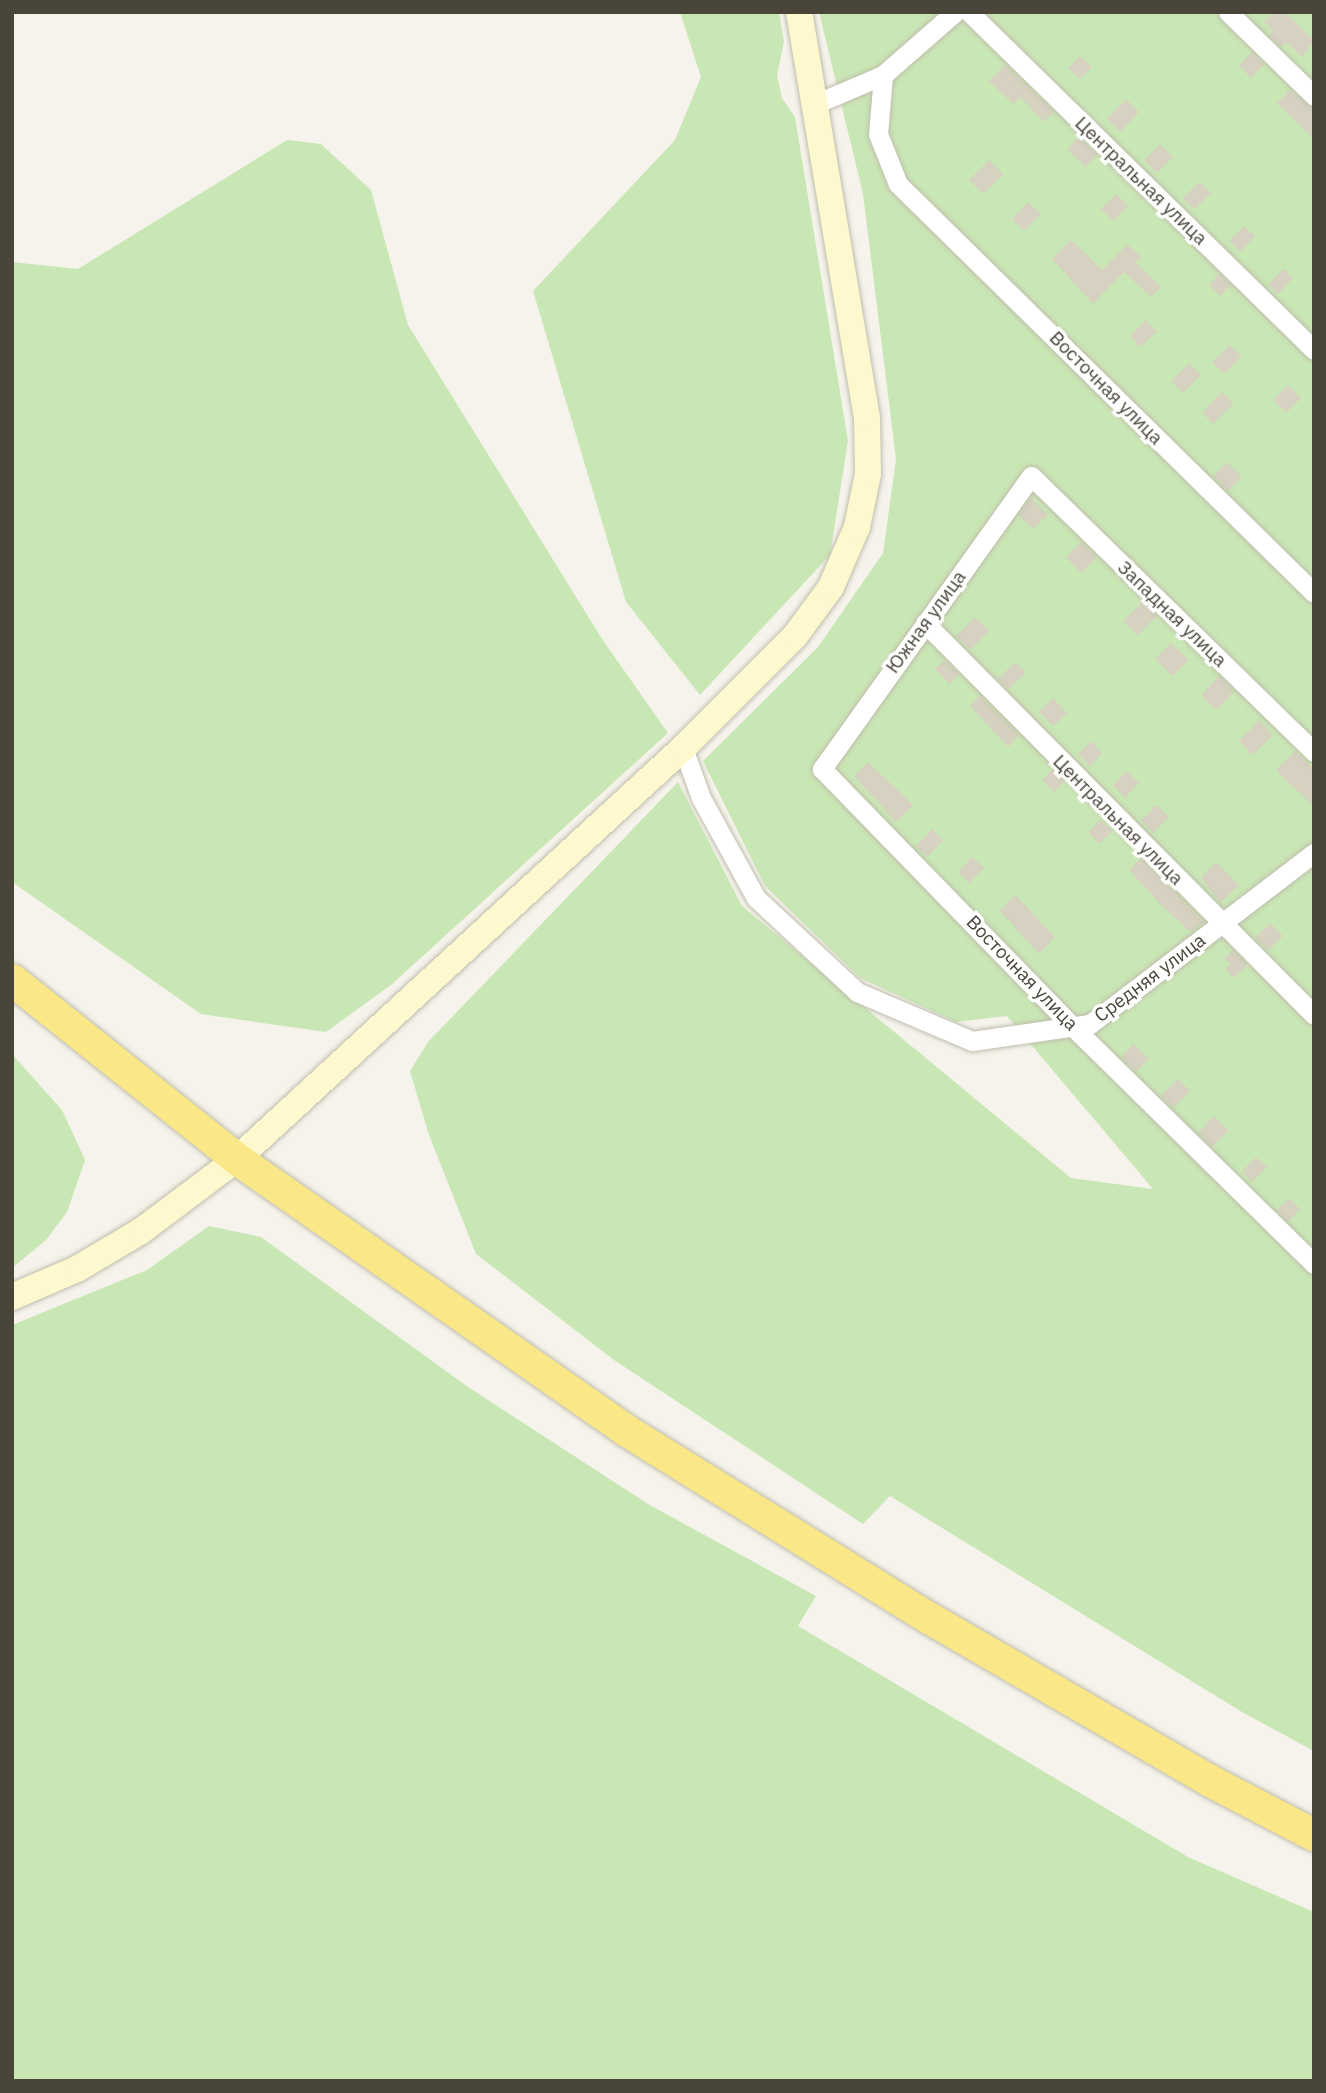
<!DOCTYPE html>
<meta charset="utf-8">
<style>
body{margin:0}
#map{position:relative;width:1326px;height:2093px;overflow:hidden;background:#f5f3eb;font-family:"IBM Plex Sans",sans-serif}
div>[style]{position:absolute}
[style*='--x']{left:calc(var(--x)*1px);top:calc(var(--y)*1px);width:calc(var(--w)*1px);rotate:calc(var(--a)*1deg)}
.green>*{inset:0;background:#c9e7b5}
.building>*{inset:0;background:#d6d1c0}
.roads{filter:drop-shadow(0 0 2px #c0bdad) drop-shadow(0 0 2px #c0bdad)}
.minor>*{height:19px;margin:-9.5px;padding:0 9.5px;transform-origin:9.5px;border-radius:9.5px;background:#fff}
.secondary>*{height:26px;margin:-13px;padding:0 13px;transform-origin:13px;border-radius:13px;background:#fdf8cd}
.trunk>*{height:32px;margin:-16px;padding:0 16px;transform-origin:16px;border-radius:16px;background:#fae788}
span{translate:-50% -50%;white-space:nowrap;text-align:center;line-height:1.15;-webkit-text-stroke:7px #fff;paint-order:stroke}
.street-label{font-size:19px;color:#494539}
.frame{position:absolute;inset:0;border:14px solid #494539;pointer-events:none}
</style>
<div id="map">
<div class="green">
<i style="clip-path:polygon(680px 12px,779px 12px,784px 42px,777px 75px,782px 98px,795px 117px,848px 441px,830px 555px,700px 695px,626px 602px,533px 291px,675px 140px,701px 77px)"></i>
<i style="clip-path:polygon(819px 12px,1314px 12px,1314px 1751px,1242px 1712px,890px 1496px,863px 1524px,614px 1360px,476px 1254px,429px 1135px,410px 1071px,428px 1042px,678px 782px,742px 906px,1071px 1178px,1153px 1189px,1007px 1016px,956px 1022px,860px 978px,765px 886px,703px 761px,818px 647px,883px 553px,896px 459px,863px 194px)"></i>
<i style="clip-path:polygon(287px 140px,321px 144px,371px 190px,408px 325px,602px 639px,668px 733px,391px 985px,326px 1032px,201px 1014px,12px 882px,12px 262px,78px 269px)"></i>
<i style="clip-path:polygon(12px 1054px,62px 1110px,85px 1160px,67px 1212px,46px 1240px,12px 1268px)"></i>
<i style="clip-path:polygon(209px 1226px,261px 1237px,468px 1387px,648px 1504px,816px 1596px,798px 1626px,1188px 1857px,1314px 1912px,1314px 2081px,12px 2081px,12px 1325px,147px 1270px)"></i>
</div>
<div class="building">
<i style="clip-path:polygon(1274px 12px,1285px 12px,1314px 41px,1302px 57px,1286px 42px,1281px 47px,1269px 35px,1273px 31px,1264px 22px)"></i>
<i style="clip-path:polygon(1252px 52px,1264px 64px,1251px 78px,1239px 66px)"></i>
<i style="clip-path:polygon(1080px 56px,1092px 67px,1080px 79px,1068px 68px)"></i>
<i style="clip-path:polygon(1005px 65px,1054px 112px,1044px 122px,1020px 97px,1013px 104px,989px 81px)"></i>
<i style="clip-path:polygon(1290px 90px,1314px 109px,1314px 139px,1277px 103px)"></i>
<i style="clip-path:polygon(1126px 99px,1139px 112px,1120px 132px,1106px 119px)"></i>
<i style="clip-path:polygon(1079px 137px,1097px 155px,1085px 167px,1067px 149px)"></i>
<i style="clip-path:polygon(1160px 144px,1173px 157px,1157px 173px,1144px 160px)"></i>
<i style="clip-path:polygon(989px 160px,1003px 174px,983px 194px,969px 180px)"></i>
<i style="clip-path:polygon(1199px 182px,1211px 193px,1195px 209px,1183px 198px)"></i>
<i style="clip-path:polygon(1116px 194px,1128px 206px,1113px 221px,1101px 209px)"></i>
<i style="clip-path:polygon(1028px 202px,1041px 214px,1024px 231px,1012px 219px)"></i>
<i style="clip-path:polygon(1244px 226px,1255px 236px,1240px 252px,1229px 241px)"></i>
<i style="clip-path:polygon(1071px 240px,1102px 270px,1127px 244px,1141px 257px,1135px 262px,1161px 287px,1151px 297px,1124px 272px,1093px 304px,1052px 259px)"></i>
<i style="clip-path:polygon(1283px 269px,1293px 278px,1278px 294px,1268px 284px)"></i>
<i style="clip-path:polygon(1219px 274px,1230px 285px,1220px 296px,1209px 285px)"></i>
<i style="clip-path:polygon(1145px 320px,1157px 331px,1141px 347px,1130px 336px)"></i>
<i style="clip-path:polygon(1229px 345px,1242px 356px,1224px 374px,1212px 363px)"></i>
<i style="clip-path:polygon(1189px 363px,1201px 375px,1183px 393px,1171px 381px)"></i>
<i style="clip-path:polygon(1288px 385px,1301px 398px,1286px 413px,1273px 400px)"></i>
<i style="clip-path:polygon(1222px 392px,1234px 403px,1213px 424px,1202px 413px)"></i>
<i style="clip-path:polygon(1227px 462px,1242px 477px,1228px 491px,1213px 476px)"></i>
<i style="clip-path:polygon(1031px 498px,1048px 515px,1033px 529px,1018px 515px)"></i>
<i style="clip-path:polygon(1081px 542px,1097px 557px,1081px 573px,1066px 557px)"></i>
<i style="clip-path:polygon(1142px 602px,1157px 616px,1138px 635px,1123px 621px)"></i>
<i style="clip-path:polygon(975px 617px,989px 631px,971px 650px,956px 636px)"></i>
<i style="clip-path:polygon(1171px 643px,1189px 660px,1172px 676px,1155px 659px)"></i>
<i style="clip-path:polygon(944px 660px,959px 674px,949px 684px,935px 669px)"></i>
<i style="clip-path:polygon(1015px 662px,1026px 673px,1008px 689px,998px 679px)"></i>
<i style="clip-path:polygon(1219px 676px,1234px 692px,1216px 710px,1201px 695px)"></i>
<i style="clip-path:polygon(980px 696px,1019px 735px,1008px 747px,970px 706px)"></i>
<i style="clip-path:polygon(1053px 698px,1067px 713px,1053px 726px,1039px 712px)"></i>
<i style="clip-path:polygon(1259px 720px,1273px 735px,1253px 755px,1239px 741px)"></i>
<i style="clip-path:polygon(1091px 741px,1102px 753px,1090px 766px,1078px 754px)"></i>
<i style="clip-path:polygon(1295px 751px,1314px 770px,1314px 807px,1276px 770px)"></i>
<i style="clip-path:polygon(868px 762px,913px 805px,896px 822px,854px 776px)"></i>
<i style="clip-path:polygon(1053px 769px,1065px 781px,1054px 792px,1042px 780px)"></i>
<i style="clip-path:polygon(1127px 771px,1139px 783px,1125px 798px,1113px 785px)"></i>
<i style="clip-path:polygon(1157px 805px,1169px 817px,1153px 833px,1141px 820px)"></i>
<i style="clip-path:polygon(1100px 820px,1112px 831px,1099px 844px,1088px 832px)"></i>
<i style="clip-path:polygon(932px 829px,943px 840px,927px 857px,916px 846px)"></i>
<i style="clip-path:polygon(972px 857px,984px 868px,969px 883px,958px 872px)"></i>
<i style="clip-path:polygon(1141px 858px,1204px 922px,1190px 932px,1160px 904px,1129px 870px)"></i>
<i style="clip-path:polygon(1216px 862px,1239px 885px,1220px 903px,1201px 877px)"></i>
<i style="clip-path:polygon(1015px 895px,1055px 937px,1039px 954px,1000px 911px)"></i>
<i style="clip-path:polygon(1270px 923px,1283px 936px,1269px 950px,1255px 938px)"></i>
<i style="clip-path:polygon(1233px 950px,1247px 965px,1234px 978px,1225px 969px,1230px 964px,1224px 959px)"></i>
<i style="clip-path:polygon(1133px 1044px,1149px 1059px,1136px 1072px,1121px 1057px)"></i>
<i style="clip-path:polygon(1178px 1079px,1190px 1091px,1173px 1108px,1161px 1096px)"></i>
<i style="clip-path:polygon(1214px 1116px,1228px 1131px,1212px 1147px,1198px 1133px)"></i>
<i style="clip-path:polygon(1256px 1157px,1267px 1167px,1252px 1182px,1242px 1171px)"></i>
<i style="clip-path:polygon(1289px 1198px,1300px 1209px,1288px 1222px,1277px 1210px)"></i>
</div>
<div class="roads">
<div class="minor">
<i style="--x:955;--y:12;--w:96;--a:138.8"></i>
<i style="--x:883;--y:75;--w:59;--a:94.8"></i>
<i style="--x:878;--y:134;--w:54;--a:68.2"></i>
<i style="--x:898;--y:184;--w:583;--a:44.51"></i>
<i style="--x:969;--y:12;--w:483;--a:44.4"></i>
<i style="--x:1228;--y:12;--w:120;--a:44.3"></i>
<i style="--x:815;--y:104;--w:74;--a:-23.1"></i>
<i style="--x:925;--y:623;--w:552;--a:45.22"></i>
<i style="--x:683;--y:748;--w:53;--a:70.2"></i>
<i style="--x:701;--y:798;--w:114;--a:61.2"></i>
<i style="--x:756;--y:898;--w:138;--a:42.9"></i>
<i style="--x:857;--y:992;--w:125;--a:23.1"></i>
<i style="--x:972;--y:1041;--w:119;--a:-8.2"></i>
<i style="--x:1090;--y:1024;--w:282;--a:-37.4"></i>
<i style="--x:1314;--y:752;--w:395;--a:-135.7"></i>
<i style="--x:1031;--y:476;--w:360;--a:125.5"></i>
<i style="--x:822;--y:769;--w:361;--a:45.8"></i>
<i style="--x:1074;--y:1028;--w:337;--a:44.5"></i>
</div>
<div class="secondary">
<i style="--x:12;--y:1297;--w:71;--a:-23.3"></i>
<i style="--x:77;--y:1269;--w:74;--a:-30.7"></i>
<i style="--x:141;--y:1231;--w:120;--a:-36.9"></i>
<i style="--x:237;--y:1159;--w:606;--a:-42.66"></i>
<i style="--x:683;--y:748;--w:158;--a:-45"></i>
<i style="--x:795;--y:636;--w:61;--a:-53.7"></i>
<i style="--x:831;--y:587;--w:65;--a:-66.6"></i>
<i style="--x:857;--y:527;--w:54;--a:-78.3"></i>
<i style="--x:868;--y:474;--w:56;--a:-91"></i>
<i style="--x:867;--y:418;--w:412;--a:-99.5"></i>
</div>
<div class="trunk">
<i style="--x:12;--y:980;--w:288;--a:38.5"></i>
<i style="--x:237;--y:1159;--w:475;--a:34.9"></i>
<i style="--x:627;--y:1431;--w:355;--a:31.8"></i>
<i style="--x:929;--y:1618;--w:327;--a:30.1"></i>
<i style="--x:1212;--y:1782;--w:115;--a:27.5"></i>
</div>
</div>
<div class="street-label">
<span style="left:1141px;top:181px;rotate:44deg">Центральная улица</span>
<span style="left:1106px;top:388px;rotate:45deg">Восточная улица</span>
<span style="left:1172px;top:614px;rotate:44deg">Западная улица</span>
<span style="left:926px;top:622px;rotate:-54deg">Южная улица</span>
<span style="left:1118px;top:820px;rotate:45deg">Центральная улица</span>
<span style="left:1022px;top:973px;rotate:46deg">Восточная улица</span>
<span style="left:1150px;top:978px;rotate:-37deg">Средняя улица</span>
</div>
<div class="frame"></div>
</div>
